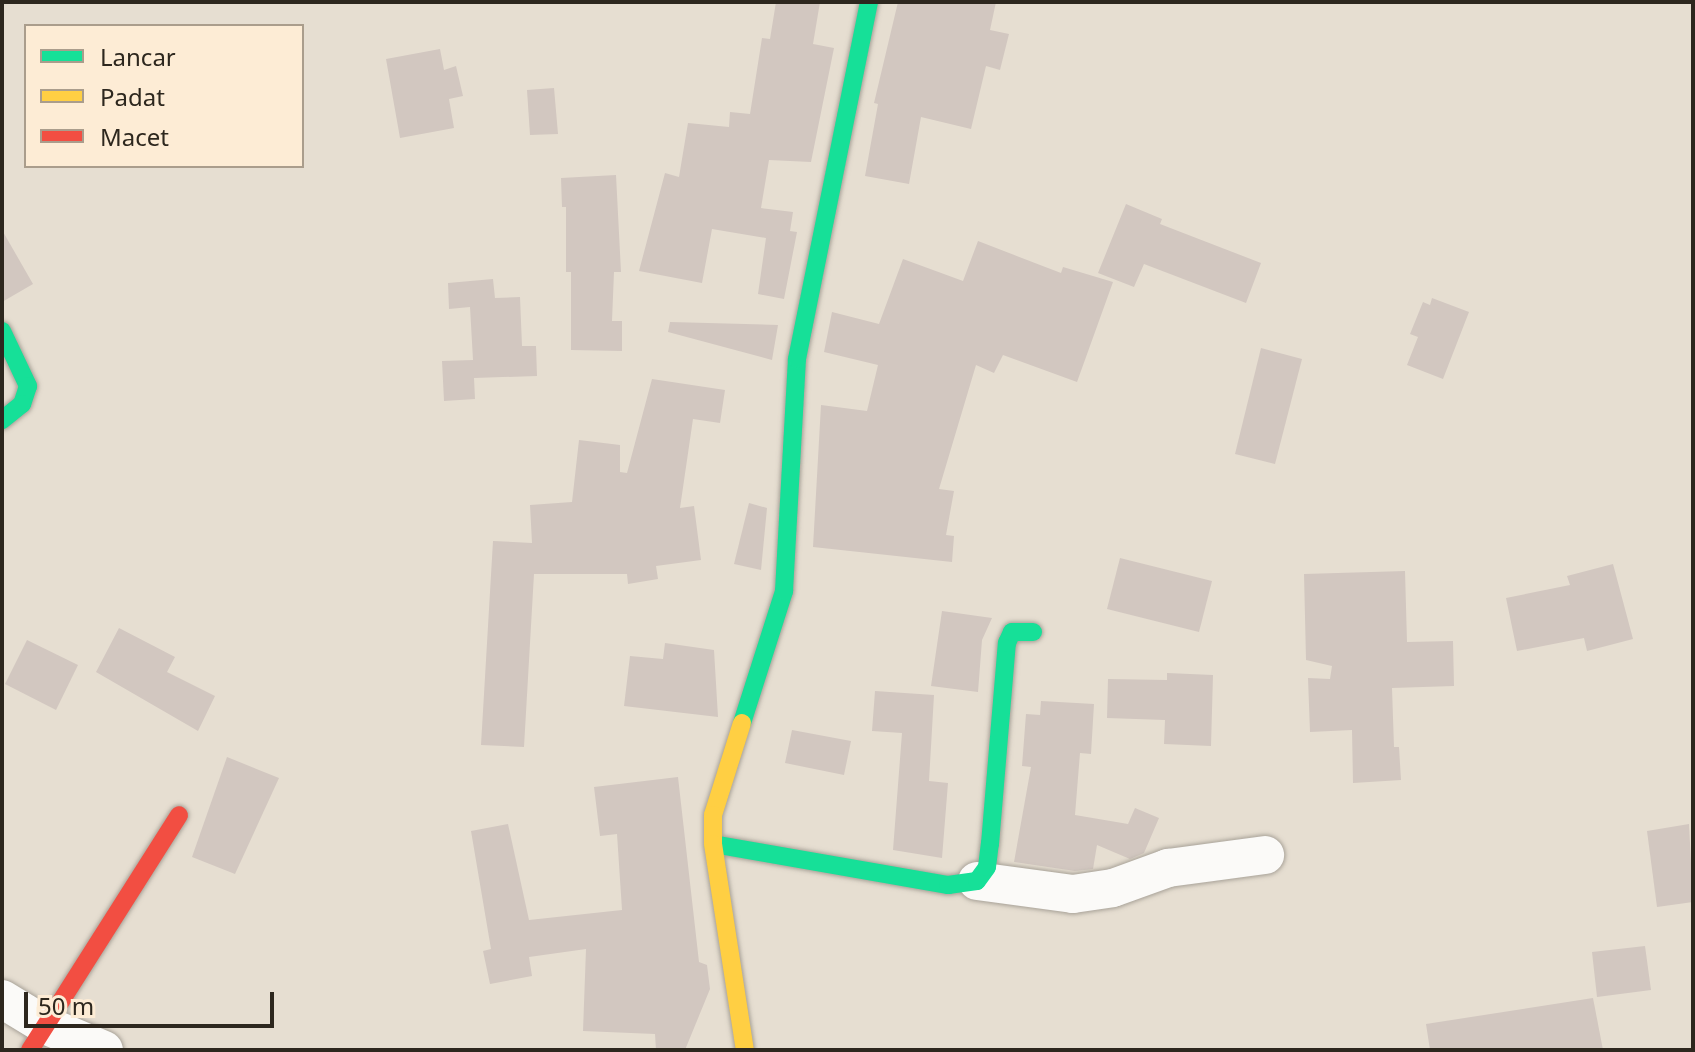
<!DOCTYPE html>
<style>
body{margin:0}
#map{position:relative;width:1695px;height:1052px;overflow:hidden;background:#e6ded1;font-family:"Noto Sans",sans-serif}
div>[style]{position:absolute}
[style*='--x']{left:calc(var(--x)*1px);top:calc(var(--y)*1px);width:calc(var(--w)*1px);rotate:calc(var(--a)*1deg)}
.building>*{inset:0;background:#d2c7c0}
.roads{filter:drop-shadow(0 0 2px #a8a298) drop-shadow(0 0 2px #a8a298)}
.street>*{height:38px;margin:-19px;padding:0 19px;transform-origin:19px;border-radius:19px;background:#fbfaf8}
.fast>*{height:18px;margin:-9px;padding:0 9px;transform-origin:9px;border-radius:9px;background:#16e098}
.slow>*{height:18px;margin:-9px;padding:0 9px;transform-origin:9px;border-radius:9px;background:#ffcf43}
.jam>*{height:18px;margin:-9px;padding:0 9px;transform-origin:9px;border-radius:9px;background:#f24e42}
span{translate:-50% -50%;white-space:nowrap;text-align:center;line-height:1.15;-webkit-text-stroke:7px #fdecd5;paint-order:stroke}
.frame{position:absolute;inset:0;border:4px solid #2d271e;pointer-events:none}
.legend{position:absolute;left:24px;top:24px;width:280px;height:144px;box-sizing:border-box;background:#fdecd5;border:2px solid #aa9d8c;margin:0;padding:10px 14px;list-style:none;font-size:24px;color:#2d271e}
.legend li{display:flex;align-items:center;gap:16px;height:40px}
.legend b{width:40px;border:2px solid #aa9d8c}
.scale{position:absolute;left:24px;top:992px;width:250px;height:36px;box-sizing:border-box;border:4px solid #2d271e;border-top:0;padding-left:10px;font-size:24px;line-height:28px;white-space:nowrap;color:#2d271e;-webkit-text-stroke:6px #fdecd5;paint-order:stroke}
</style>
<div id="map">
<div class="building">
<i style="clip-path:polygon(776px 2px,820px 2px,813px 44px,834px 48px,811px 162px,769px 160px,761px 208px,793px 212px,790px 231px,797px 232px,784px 299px,758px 294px,766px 238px,712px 229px,702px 283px,639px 271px,665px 173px,679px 177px,688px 123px,729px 127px,730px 112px,750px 114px,762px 38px,770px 39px)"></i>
<i style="clip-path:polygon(898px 2px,996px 2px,990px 30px,1009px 34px,1000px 70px,986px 66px,971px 129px,921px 117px,909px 184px,865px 176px,878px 104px,874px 103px)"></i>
<i style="clip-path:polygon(440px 49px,444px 70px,456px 66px,463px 96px,449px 99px,454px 128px,400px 138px,386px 59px)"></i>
<i style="clip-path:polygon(554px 88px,558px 134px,530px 135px,527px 90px)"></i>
<i style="clip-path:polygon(616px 175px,621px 272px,614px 272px,612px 321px,622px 321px,622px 351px,571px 350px,571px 272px,566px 272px,566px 207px,562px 207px,561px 178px)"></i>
<i style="clip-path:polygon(1126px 204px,1162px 219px,1160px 224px,1261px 263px,1246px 303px,1144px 264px,1134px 287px,1098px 273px)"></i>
<i style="clip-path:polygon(2px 230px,33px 284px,2px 302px)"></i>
<i style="clip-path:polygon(978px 241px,1061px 273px,1063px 267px,1113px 282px,1077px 382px,1003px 355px,994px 373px,976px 365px,939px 489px,954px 491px,946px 535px,954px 536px,952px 562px,813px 547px,821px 405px,867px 411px,878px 365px,824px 352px,832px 312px,879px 324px,903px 259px,963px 281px)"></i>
<i style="clip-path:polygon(493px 279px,495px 298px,520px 297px,522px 346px,536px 346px,537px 376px,474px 378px,475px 399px,444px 401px,442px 361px,473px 360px,470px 307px,449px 309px,448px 283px)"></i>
<i style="clip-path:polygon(1432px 298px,1469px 312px,1443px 379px,1407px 365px,1418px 337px,1410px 334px,1423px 302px,1430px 305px)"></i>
<i style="clip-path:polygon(670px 322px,778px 325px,772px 360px,668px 332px)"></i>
<i style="clip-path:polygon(1261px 348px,1302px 359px,1275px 464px,1235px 454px)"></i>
<i style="clip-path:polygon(652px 379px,725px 390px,720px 423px,693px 419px,680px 508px,694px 506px,701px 560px,656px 566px,658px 579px,628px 584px,627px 574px,534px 574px,524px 747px,481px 745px,493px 541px,532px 543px,530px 505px,572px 502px,579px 440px,620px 445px,620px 472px,627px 473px)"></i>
<i style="clip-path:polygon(749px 503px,767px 508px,761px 570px,734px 564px)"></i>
<i style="clip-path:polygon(1120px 558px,1212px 581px,1199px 632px,1107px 609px)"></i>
<i style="clip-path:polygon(1613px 564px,1633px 639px,1587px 651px,1584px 638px,1517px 651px,1506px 598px,1570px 585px,1567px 576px)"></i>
<i style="clip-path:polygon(1405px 571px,1407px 642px,1453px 641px,1454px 686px,1392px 688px,1394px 747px,1399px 747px,1401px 780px,1353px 783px,1352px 730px,1310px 732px,1308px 678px,1330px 679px,1332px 666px,1306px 660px,1304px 574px)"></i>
<i style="clip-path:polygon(942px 611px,992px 618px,982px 640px,978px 692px,931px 686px)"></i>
<i style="clip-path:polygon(119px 628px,175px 657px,167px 672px,215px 696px,198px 731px,96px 672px)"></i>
<i style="clip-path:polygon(27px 640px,78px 665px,56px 710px,5px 684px)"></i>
<i style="clip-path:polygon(665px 643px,714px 650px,718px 717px,624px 706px,630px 656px,663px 659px)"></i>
<i style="clip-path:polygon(1167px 673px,1213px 675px,1211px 746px,1164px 744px,1165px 720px,1107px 718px,1108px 679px,1167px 680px)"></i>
<i style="clip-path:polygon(875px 691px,934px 695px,929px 781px,948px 783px,942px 858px,893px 850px,902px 733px,872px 731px)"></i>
<i style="clip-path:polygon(1041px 701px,1094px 704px,1091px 754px,1080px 753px,1075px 815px,1128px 824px,1135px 808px,1159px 818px,1144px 853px,1130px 859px,1097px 845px,1093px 869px,1075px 871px,1014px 862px,1031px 767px,1022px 766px,1026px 714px,1040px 715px)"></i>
<i style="clip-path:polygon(792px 730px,851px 741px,844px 775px,785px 763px)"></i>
<i style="clip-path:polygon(227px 757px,279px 778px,235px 874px,192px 857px)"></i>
<i style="clip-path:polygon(678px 777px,699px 962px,707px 965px,710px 989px,685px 1050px,656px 1050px,655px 1034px,583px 1031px,586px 949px,529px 957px,532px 976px,490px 984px,483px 951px,491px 949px,471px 831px,508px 824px,529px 920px,622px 910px,617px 834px,600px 836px,594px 787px)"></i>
<i style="clip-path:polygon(1689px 824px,1693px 902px,1657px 907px,1647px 831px)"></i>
<i style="clip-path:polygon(1645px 946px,1651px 990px,1597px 997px,1592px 952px)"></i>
<i style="clip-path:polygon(1593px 998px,1603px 1050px,1430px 1050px,1426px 1024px)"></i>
</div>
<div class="roads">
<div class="street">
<i style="--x:977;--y:881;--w:97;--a:7.7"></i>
<i style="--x:1073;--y:894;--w:40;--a:-8.5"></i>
<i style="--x:1113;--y:888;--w:59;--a:-20"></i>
<i style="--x:1168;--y:868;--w:98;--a:-7.6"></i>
<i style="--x:2;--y:999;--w:50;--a:31.2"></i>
<i style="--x:45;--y:1025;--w:64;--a:23"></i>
</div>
<div class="fast">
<i style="--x:2;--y:331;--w:61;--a:64.7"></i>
<i style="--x:28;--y:386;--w:19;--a:108"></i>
<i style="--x:22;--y:404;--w:26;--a:141"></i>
<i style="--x:742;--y:723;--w:139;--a:-72.3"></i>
<i style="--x:784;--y:591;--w:232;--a:-86.8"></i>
<i style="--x:797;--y:359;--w:364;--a:-78.6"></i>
<i style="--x:713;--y:844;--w:239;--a:9.9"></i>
<i style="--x:948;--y:885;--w:29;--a:-8"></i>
<i style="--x:977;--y:881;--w:17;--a:-54"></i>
<i style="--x:987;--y:867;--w:23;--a:-83"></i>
<i style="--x:990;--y:844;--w:202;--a:-85.2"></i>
<i style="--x:1007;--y:643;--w:12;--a:-66"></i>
<i style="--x:1012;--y:632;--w:21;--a:0"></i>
</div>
<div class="slow">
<i style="--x:742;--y:723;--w:96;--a:107.5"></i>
<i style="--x:713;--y:815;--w:29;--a:90"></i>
<i style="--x:713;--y:844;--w:208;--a:81.2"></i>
</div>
<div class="jam">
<i style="--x:30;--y:1050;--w:278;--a:-57.6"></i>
</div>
</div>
<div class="frame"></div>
<ul class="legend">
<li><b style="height:10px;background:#16e098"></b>Lancar</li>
<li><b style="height:10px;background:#ffcf43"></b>Padat</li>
<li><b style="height:10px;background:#f24e42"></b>Macet</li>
</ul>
<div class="scale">50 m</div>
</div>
